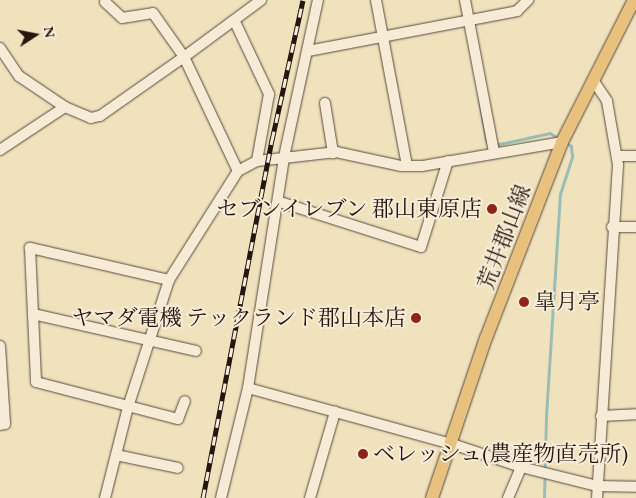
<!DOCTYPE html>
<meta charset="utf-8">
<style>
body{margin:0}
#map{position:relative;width:636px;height:498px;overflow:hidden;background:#f1e2be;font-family:"EB Garamond","Noto Serif JP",serif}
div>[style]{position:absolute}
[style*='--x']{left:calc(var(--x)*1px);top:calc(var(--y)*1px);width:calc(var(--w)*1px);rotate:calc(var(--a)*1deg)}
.stream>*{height:3px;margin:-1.5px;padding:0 1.5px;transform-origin:1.5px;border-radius:1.5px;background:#9bbdb6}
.roads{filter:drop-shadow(0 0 1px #574a3d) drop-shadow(0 0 1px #574a3d)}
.minor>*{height:10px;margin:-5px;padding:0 5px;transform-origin:5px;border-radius:5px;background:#f6ecd5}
.major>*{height:12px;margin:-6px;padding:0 6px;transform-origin:6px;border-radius:6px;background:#e8c17f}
.rail>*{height:5px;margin-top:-2.5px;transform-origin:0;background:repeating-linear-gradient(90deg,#f6ecd5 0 9px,#241712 0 18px);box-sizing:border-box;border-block:1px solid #241712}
.dots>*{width:14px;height:14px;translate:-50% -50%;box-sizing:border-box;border:2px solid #f6ecd5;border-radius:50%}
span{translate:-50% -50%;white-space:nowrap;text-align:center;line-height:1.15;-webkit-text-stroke:4px #f6ecd5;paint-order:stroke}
.poi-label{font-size:22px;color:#241712}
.right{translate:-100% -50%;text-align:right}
.left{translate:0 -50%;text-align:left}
.street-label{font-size:22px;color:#241712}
.north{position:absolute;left:10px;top:10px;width:50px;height:50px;-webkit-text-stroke:4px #f6ecd5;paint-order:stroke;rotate:79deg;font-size:14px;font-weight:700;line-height:20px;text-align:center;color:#241712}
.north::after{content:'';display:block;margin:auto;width:18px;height:22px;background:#241712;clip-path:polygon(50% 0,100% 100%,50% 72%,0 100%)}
</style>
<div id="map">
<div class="stream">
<i style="--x:479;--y:99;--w:42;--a:80.3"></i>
<i style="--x:486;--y:140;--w:14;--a:17"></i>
<i style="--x:499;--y:144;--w:52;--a:-12.2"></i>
<i style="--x:550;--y:133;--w:11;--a:34"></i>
<i style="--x:544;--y:498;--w:82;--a:-88.6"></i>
<i style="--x:546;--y:416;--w:222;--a:-86.4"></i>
<i style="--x:560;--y:194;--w:40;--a:-72"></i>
<i style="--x:572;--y:156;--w:10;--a:-96"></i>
<i style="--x:571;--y:146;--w:8;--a:-150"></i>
</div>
<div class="roads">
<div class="minor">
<i style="--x:376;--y:0;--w:169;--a:79.4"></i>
<i style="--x:465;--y:0;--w:155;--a:79.2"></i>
<i style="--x:105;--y:2;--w:23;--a:43"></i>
<i style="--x:122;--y:18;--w:31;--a:-9"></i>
<i style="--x:153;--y:13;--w:54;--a:54.8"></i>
<i style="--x:184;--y:57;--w:96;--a:-36.5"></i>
<i style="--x:235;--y:22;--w:80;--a:64.7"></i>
<i style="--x:269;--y:94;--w:68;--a:100.2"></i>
<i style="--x:0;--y:48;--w:34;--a:56"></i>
<i style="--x:19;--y:76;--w:55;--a:34"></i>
<i style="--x:65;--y:107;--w:28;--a:23"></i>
<i style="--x:91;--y:118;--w:9;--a:-13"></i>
<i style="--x:100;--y:116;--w:103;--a:-35.1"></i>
<i style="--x:184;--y:57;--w:126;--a:64.7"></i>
<i style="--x:238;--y:171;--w:21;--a:-28"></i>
<i style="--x:257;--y:161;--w:80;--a:-6.5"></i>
<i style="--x:336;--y:152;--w:66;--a:12.2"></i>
<i style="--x:401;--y:166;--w:21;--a:0"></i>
<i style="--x:422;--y:166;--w:142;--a:-9.7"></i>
<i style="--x:308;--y:51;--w:213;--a:-10.8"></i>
<i style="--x:517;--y:11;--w:16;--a:-45"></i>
<i style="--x:593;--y:80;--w:25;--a:56"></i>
<i style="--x:607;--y:101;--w:65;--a:80.2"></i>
<i style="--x:618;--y:165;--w:334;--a:93.6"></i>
<i style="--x:325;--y:103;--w:51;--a:80.9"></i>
<i style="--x:0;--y:150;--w:78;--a:-33.5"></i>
<i style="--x:617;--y:156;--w:19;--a:0"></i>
<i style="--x:280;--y:202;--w:148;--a:17.7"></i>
<i style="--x:421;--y:247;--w:90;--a:-72.6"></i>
<i style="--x:612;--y:227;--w:24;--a:0"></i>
<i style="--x:169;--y:280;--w:143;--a:-167"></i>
<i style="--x:30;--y:248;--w:134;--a:87.4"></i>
<i style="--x:36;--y:382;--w:147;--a:14.6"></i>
<i style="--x:178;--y:419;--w:19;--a:-69"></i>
<i style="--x:33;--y:314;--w:167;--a:12.8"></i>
<i style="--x:0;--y:346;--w:78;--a:86.3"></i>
<i style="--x:5;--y:424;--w:5;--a:169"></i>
<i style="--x:248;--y:388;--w:212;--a:15.4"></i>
<i style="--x:452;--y:444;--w:73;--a:18.4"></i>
<i style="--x:521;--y:467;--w:78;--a:14"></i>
<i style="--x:597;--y:486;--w:39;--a:1"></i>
<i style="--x:601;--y:416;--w:35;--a:-3"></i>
<i style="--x:116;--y:455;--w:63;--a:11.8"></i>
<i style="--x:105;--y:498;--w:94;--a:-75.8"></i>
<i style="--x:128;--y:407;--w:133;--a:-72.1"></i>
<i style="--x:169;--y:280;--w:129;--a:-57.7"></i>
<i style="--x:221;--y:498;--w:113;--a:-76.2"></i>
<i style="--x:248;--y:388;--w:234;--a:-81.1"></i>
<i style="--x:284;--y:157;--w:161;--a:-77.8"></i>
<i style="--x:310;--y:498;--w:90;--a:-73.8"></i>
<i style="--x:508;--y:498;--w:34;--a:-67"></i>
</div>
<div class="major">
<i style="--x:432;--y:498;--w:169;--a:-71.4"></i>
<i style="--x:486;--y:338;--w:210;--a:-68.8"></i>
<i style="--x:562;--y:142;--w:159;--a:-63.1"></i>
</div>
</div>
<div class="rail">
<i style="--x:203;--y:498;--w:365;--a:-79.1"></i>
<i style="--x:272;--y:140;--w:143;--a:-77.5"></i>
</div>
<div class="dots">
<i style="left:492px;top:209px;background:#8f2418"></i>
<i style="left:524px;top:302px;background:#8f2418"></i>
<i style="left:416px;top:318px;background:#8f2418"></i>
<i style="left:363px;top:454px;background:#8f2418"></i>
</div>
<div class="poi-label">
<span class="right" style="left:482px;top:209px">セブンイレブン 郡山東原店</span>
<span class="left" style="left:534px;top:302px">皐月亭</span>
<span class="right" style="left:406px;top:318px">ヤマダ電機 テックランド郡山本店</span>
<span class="left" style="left:373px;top:454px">ベレッシュ(農産物直売所)</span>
</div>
<div class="street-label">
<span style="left:504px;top:237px;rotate:-69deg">荒井郡山線</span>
</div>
<div class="north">N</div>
</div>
